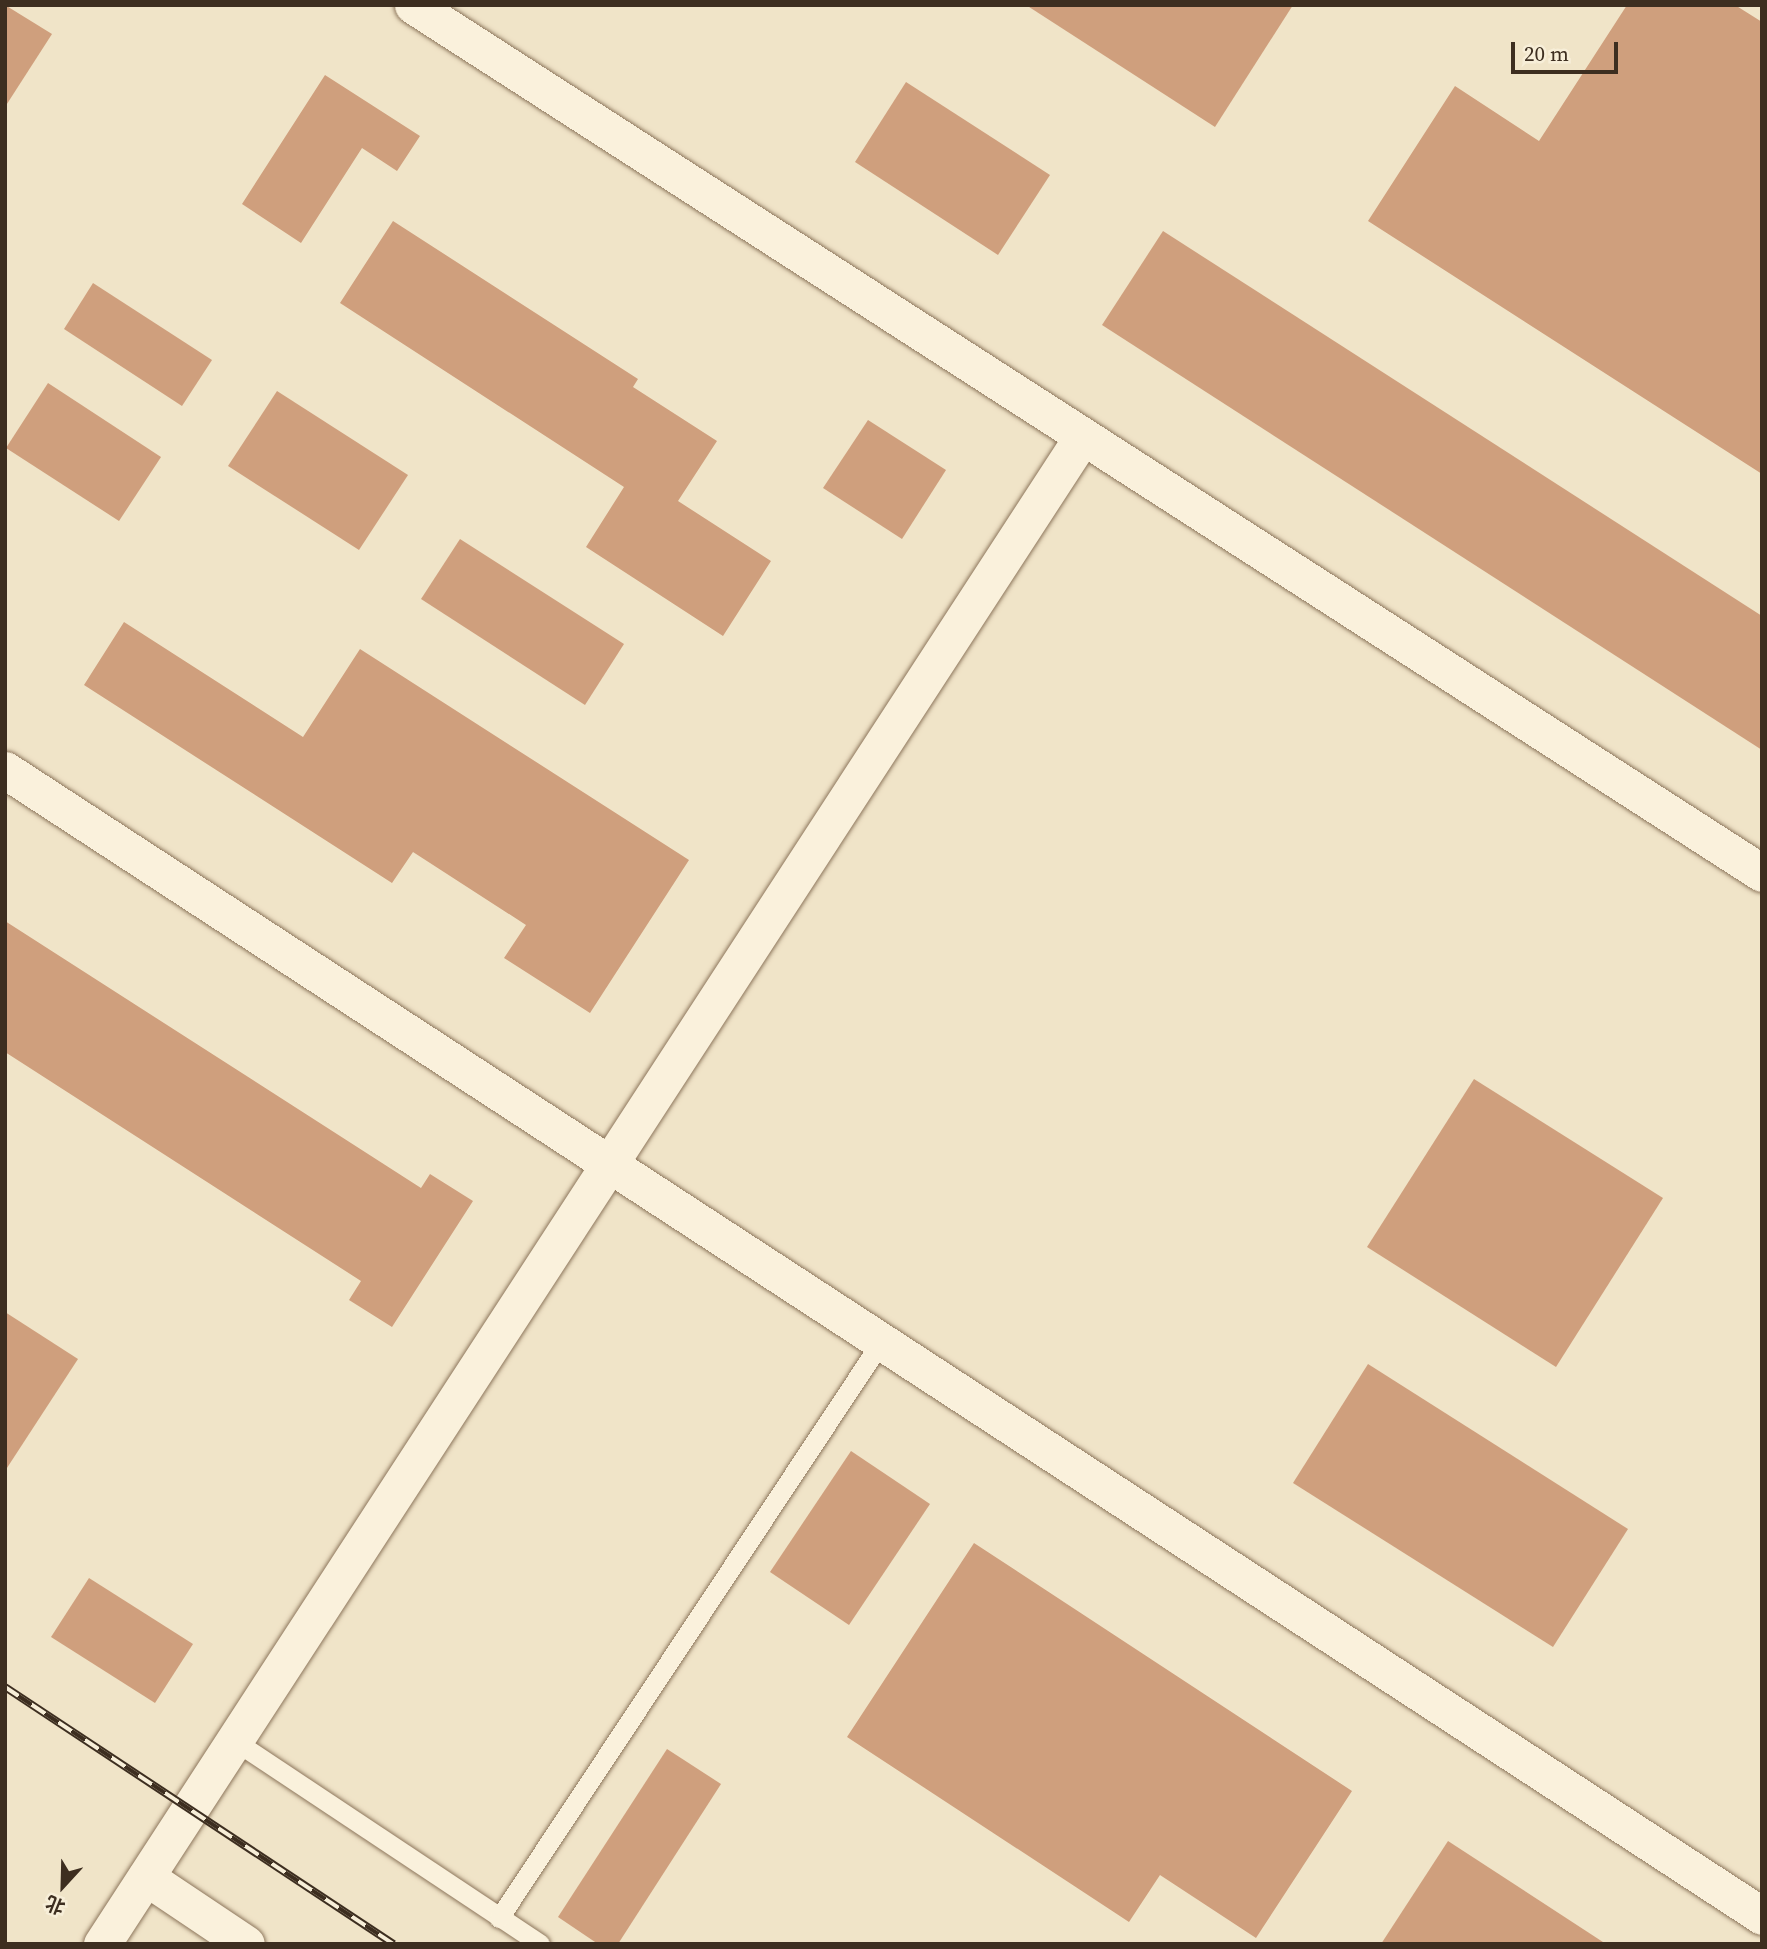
<!DOCTYPE html>
<meta charset="utf-8">
<style>
body{margin:0}
#map{position:relative;width:1767px;height:1949px;overflow:hidden;background:#f0e4c8;font-family:"Source Serif 4","Noto Sans SC",serif}
div>[style]{position:absolute}
[style*='--x']{left:calc(var(--x)*1px);top:calc(var(--y)*1px);width:calc(var(--w)*1px);rotate:calc(var(--a)*1deg)}
.building>*{inset:0;background:#cf9f7d}
.roads{filter:drop-shadow(0 0 2px #8d765c) drop-shadow(0 0 2px #8d765c)}
.lane>*{height:19px;margin:-9.5px;padding:0 9.5px;transform-origin:9.5px;border-radius:9.5px;background:#faf1dc}
.street>*{height:37px;margin:-18.5px;padding:0 18.5px;transform-origin:18.5px;border-radius:18.5px;background:#faf1dc}
.rail>*{height:8px;margin-top:-4px;transform-origin:0;background:repeating-linear-gradient(90deg,#f7eed8 0 16px,#3d2e20 0 32px);box-sizing:border-box;border-block:2px solid #3d2e20}
span{translate:-50% -50%;white-space:nowrap;text-align:center;line-height:1.15;-webkit-text-stroke:7px #f7eed8;paint-order:stroke}
.frame{position:absolute;inset:0;border:7px solid #3d2e20;pointer-events:none}
.north{position:absolute;left:28px;top:1851px;width:70px;height:70px;-webkit-text-stroke:5px #f7eed8;paint-order:stroke;rotate:202deg;font-size:19px;font-weight:700;line-height:28px;text-align:center;color:#3d2e20}
.north::after{content:'';display:block;margin:auto;width:24px;height:32px;background:#3d2e20;clip-path:polygon(50% 0,100% 100%,50% 72%,0 100%)}
.scale{position:absolute;left:1511px;top:42px;width:107px;height:32px;box-sizing:border-box;border:4px solid #3d2e20;border-top:0;padding-left:9px;font-size:21px;line-height:24px;white-space:nowrap;color:#3d2e20;-webkit-text-stroke:5px #f7eed8;paint-order:stroke}
</style>
<div id="map">
<div class="building">
<i style="clip-path:polygon(5px 5px,52px 34px,5px 107px)"></i>
<i style="clip-path:polygon(1026px 5px,1293px 5px,1215px 127px)"></i>
<i style="clip-path:polygon(1627px 5px,1735px 5px,1762px 22px,1762px 474px,1368px 221px,1455px 86px,1539px 141px)"></i>
<i style="clip-path:polygon(325px 75px,420px 136px,397px 171px,362px 148px,301px 243px,242px 204px)"></i>
<i style="clip-path:polygon(906px 82px,1050px 175px,998px 255px,855px 162px)"></i>
<i style="clip-path:polygon(393px 221px,638px 379px,633px 387px,717px 441px,678px 501px,771px 561px,723px 636px,586px 547px,624px 487px,340px 303px)"></i>
<i style="clip-path:polygon(1163px 231px,1762px 616px,1762px 750px,1102px 325px)"></i>
<i style="clip-path:polygon(93px 283px,212px 360px,182px 406px,64px 329px)"></i>
<i style="clip-path:polygon(48px 383px,161px 457px,119px 521px,6px 448px)"></i>
<i style="clip-path:polygon(277px 391px,408px 475px,359px 550px,228px 466px)"></i>
<i style="clip-path:polygon(868px 420px,946px 470px,902px 539px,823px 488px)"></i>
<i style="clip-path:polygon(460px 539px,624px 644px,585px 705px,421px 599px)"></i>
<i style="clip-path:polygon(124px 622px,303px 737px,360px 649px,689px 860px,590px 1013px,504px 958px,526px 925px,413px 852px,392px 883px,84px 685px)"></i>
<i style="clip-path:polygon(5px 921px,421px 1188px,430px 1174px,473px 1201px,392px 1327px,349px 1300px,361px 1281px,5px 1052px)"></i>
<i style="clip-path:polygon(1474px 1079px,1663px 1198px,1556px 1367px,1367px 1247px)"></i>
<i style="clip-path:polygon(5px 1312px,78px 1359px,5px 1471px)"></i>
<i style="clip-path:polygon(1368px 1364px,1628px 1529px,1553px 1647px,1293px 1483px)"></i>
<i style="clip-path:polygon(851px 1451px,930px 1504px,849px 1625px,770px 1572px)"></i>
<i style="clip-path:polygon(974px 1543px,1352px 1791px,1256px 1938px,1160px 1875px,1129px 1922px,847px 1737px)"></i>
<i style="clip-path:polygon(89px 1578px,193px 1644px,155px 1703px,51px 1637px)"></i>
<i style="clip-path:polygon(667px 1749px,721px 1784px,618px 1944px,598px 1944px,558px 1917px)"></i>
<i style="clip-path:polygon(1448px 1841px,1606px 1944px,1381px 1944px)"></i>
</div>
<div class="roads">
<div class="lane">
<i style="--x:235;--y:1741;--w:366;--a:33.6"></i>
<i style="--x:499;--y:1918;--w:691;--a:-56.45"></i>
</div>
<div class="street">
<i style="--x:413;--y:5;--w:1604;--a:32.76"></i>
<i style="--x:5;--y:770;--w:2098;--a:33.11"></i>
<i style="--x:146;--y:1877;--w:120;--a:33.8"></i>
<i style="--x:102;--y:1944;--w:1798;--a:-56.96"></i>
</div>
</div>
<div class="rail">
<i style="--x:5;--y:1687;--w:466;--a:33.5"></i>
</div>
<div class="frame"></div>
<div class="north">北</div>
<div class="scale">20 m</div>
</div>
